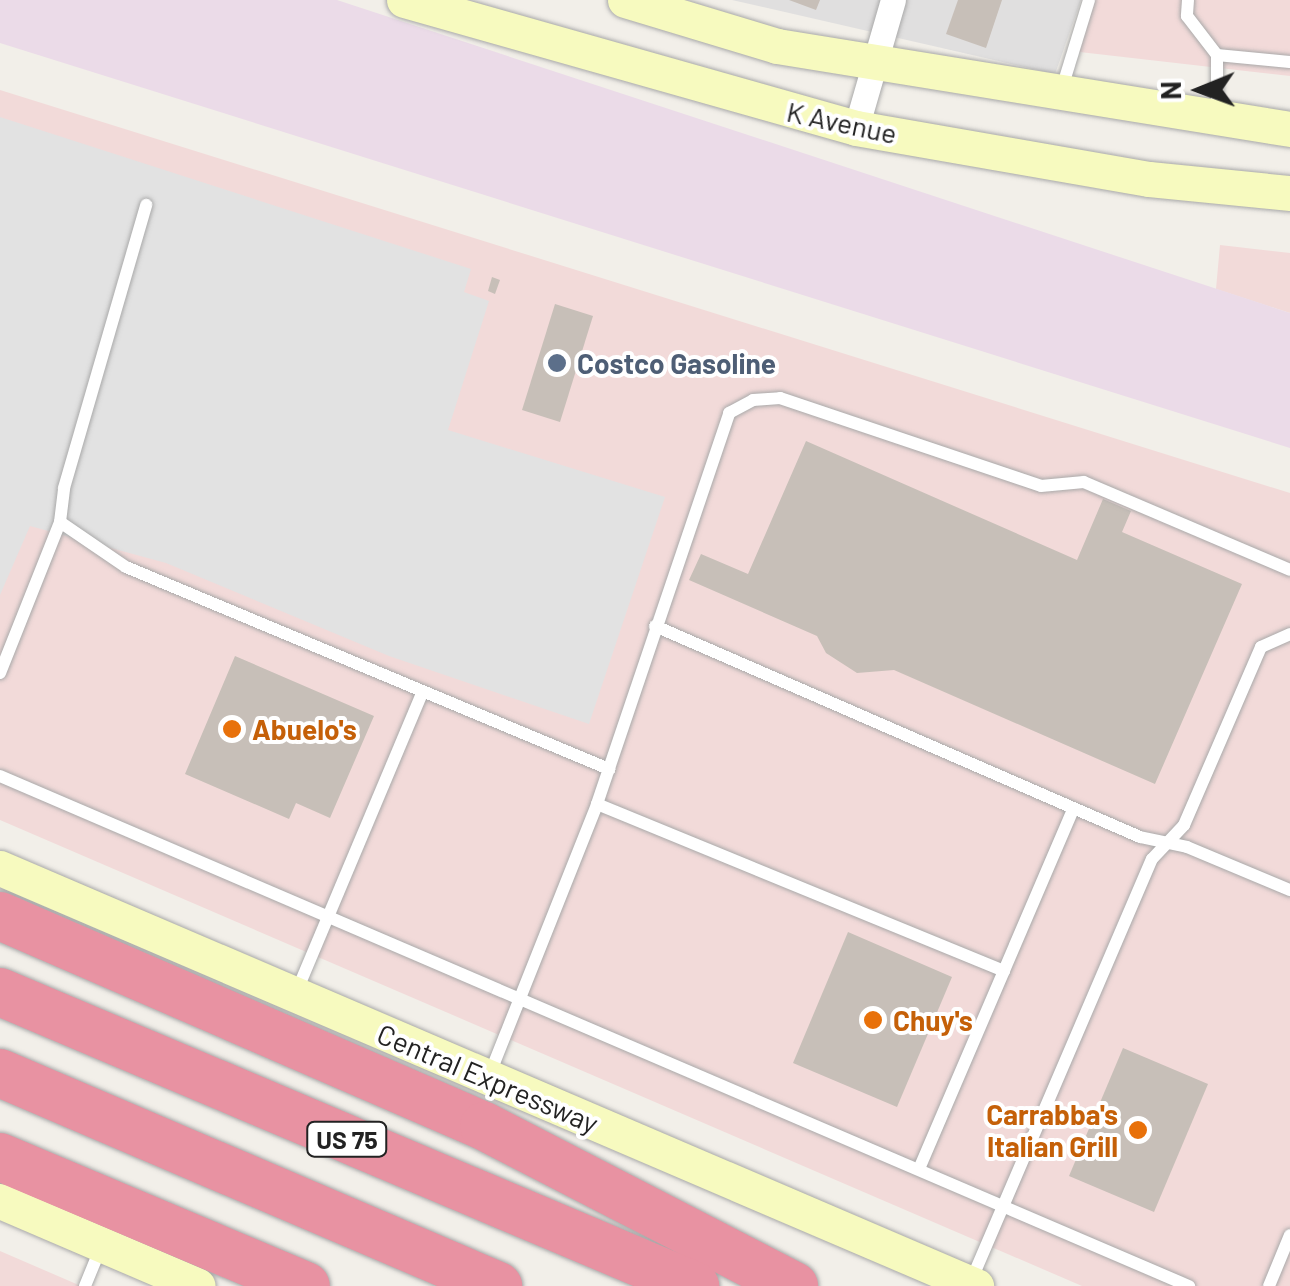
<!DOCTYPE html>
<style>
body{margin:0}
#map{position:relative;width:1290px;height:1286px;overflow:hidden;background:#f2efe9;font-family:Barlow,sans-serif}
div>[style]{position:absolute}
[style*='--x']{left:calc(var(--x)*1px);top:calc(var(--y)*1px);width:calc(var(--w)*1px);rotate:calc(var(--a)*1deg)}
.residential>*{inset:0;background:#e0dfdf}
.commercial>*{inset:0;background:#f2dad9}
.industrial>*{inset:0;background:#ebdbe8}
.parking>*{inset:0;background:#e2e2e2}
.building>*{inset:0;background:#c7bfb8}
.roads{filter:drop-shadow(0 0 2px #a9a9a9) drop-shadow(0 0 2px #a9a9a9)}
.lane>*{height:12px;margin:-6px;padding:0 6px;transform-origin:6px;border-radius:6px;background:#fff}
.street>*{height:25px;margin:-12.5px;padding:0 12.5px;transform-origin:12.5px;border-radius:12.5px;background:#fff}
.secondary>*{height:35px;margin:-17.5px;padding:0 17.5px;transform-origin:17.5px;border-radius:17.5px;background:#f7fabf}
.highway>*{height:48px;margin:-24px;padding:0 24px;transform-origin:24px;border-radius:24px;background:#e892a2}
.dots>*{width:28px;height:28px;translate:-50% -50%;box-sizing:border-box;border:5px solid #fff;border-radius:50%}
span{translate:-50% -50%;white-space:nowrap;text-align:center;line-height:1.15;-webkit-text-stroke:8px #fff;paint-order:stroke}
.shield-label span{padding:2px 8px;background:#fff;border:2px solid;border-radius:8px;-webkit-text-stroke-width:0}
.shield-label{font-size:25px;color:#222;font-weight:700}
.street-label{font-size:28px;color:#222}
.service-label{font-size:28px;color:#4e5e75;font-weight:700}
.left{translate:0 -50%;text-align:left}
.food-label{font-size:28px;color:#c56008;font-weight:700}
.right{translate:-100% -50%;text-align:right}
.north{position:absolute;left:1150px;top:40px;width:100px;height:100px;-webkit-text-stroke:8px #fff;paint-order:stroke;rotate:269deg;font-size:28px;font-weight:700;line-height:40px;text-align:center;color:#222}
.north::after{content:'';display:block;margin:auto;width:35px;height:45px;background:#222;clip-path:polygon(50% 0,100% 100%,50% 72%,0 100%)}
</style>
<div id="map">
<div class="residential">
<i style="clip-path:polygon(732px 0,1081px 0,1055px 74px)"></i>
</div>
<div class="commercial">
<i style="clip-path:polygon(1090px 0,1290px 0,1290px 76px,1071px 51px)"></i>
<i style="clip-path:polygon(0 90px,1290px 493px,1290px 1286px,1082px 1286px,0 820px)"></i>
<i style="clip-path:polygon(1220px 245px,1290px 253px,1290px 313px,1216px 289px)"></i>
<i style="clip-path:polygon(0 1251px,81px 1286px,0 1286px)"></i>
</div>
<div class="industrial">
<i style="clip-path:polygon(0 0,337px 0,1290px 313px,1290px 448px,0 43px)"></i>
</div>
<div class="parking">
<i style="clip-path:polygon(0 117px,471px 269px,464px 292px,489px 301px,448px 430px,665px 497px,589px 724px,389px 656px,166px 563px,30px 526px,0 595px)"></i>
</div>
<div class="building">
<i style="clip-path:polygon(789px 0,820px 0,816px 10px)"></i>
<i style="clip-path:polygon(958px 0,1002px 0,986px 48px,946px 34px)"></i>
<i style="clip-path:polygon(492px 277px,500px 280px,495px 294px,488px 291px)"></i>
<i style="clip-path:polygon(555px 304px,593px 316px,560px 422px,522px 410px)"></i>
<i style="clip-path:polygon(806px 441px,1077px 560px,1103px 499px,1131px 511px,1122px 532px,1242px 584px,1155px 784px,894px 670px,857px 673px,826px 653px,817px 636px,689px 580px,701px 554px,748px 574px)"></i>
<i style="clip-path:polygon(235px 656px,374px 716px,330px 818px,296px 803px,289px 819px,185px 774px)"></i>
<i style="clip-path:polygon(848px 932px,952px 977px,897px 1107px,793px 1063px)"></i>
<i style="clip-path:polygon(1123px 1048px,1208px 1084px,1154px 1212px,1069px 1176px)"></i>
</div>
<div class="roads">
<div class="lane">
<i style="--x:1188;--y:0;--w:16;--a:94"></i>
<i style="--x:1187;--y:16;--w:49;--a:52.4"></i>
<i style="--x:1217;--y:55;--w:58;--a:90"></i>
<i style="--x:1217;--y:55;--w:73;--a:5.5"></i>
<i style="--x:1062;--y:88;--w:92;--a:-72.9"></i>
<i style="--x:60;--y:522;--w:80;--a:34.3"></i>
<i style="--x:126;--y:567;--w:524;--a:22.7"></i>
<i style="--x:655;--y:626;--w:529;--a:23.51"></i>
<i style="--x:1140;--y:837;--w:48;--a:12"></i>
<i style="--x:1187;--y:847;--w:112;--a:22.7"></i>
<i style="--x:0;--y:673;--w:162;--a:-68.3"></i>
<i style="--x:60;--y:522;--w:34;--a:-83"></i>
<i style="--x:64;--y:488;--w:295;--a:-73.8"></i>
<i style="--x:0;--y:776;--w:1294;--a:23.22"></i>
<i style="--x:597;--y:804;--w:440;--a:22.3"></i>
<i style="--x:296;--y:993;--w:323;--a:-67.2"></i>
<i style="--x:489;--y:1076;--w:293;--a:-68.3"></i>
<i style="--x:597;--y:804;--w:413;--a:-71.3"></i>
<i style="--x:729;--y:413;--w:27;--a:-28"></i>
<i style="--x:753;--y:400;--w:27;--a:-4"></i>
<i style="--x:780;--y:398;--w:275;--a:18.6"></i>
<i style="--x:1041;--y:486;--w:43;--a:-5.3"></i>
<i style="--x:1084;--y:482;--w:224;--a:23.1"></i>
<i style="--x:919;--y:1169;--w:392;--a:-66.8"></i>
<i style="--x:971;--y:1281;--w:459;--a:-66.8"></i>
<i style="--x:1152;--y:859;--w:47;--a:-46.7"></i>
<i style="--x:1184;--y:825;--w:194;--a:-66.6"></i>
<i style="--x:1261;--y:647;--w:32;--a:-24"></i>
<i style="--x:85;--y:1286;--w:42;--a:-67.7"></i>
<i style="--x:1269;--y:1286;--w:55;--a:-67.6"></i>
</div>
<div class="street">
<i style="--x:856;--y:128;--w:133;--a:-73.9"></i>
</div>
<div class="secondary">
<i style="--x:404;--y:0;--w:470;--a:15.8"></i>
<i style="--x:856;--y:128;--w:297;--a:9.9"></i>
<i style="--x:1149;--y:179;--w:142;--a:5.7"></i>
<i style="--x:625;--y:0;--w:159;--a:16.8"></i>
<i style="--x:777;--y:46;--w:520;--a:9.19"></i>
<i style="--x:0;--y:868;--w:1062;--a:23.18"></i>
<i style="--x:0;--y:1201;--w:215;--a:23.2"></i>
</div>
<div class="highway">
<i style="--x:0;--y:916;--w:528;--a:23.46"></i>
<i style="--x:484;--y:1126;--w:349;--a:27.3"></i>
<i style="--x:0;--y:992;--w:755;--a:22.93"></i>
<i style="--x:0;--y:1073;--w:542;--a:23.16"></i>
<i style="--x:0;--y:1157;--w:332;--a:22.9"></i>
</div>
</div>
<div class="dots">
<i style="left:557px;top:363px;background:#5c6f8a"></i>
<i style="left:232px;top:729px;background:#e8710a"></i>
<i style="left:873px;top:1020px;background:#e8710a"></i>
<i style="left:1138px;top:1130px;background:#e8710a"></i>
</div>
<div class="shield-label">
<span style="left:347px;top:1139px">US 75</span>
</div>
<div class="street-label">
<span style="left:842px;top:122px;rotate:12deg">K Avenue</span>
<span style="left:488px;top:1078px;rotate:23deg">Central Expressway</span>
</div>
<div class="service-label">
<span class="left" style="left:577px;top:363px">Costco Gasoline</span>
</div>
<div class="food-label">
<span class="left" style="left:252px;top:729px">Abuelo's</span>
<span class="left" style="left:893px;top:1020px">Chuy's</span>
<span class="right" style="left:1118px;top:1130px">Carrabba's<br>Italian Grill</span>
</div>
<div class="north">N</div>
</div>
